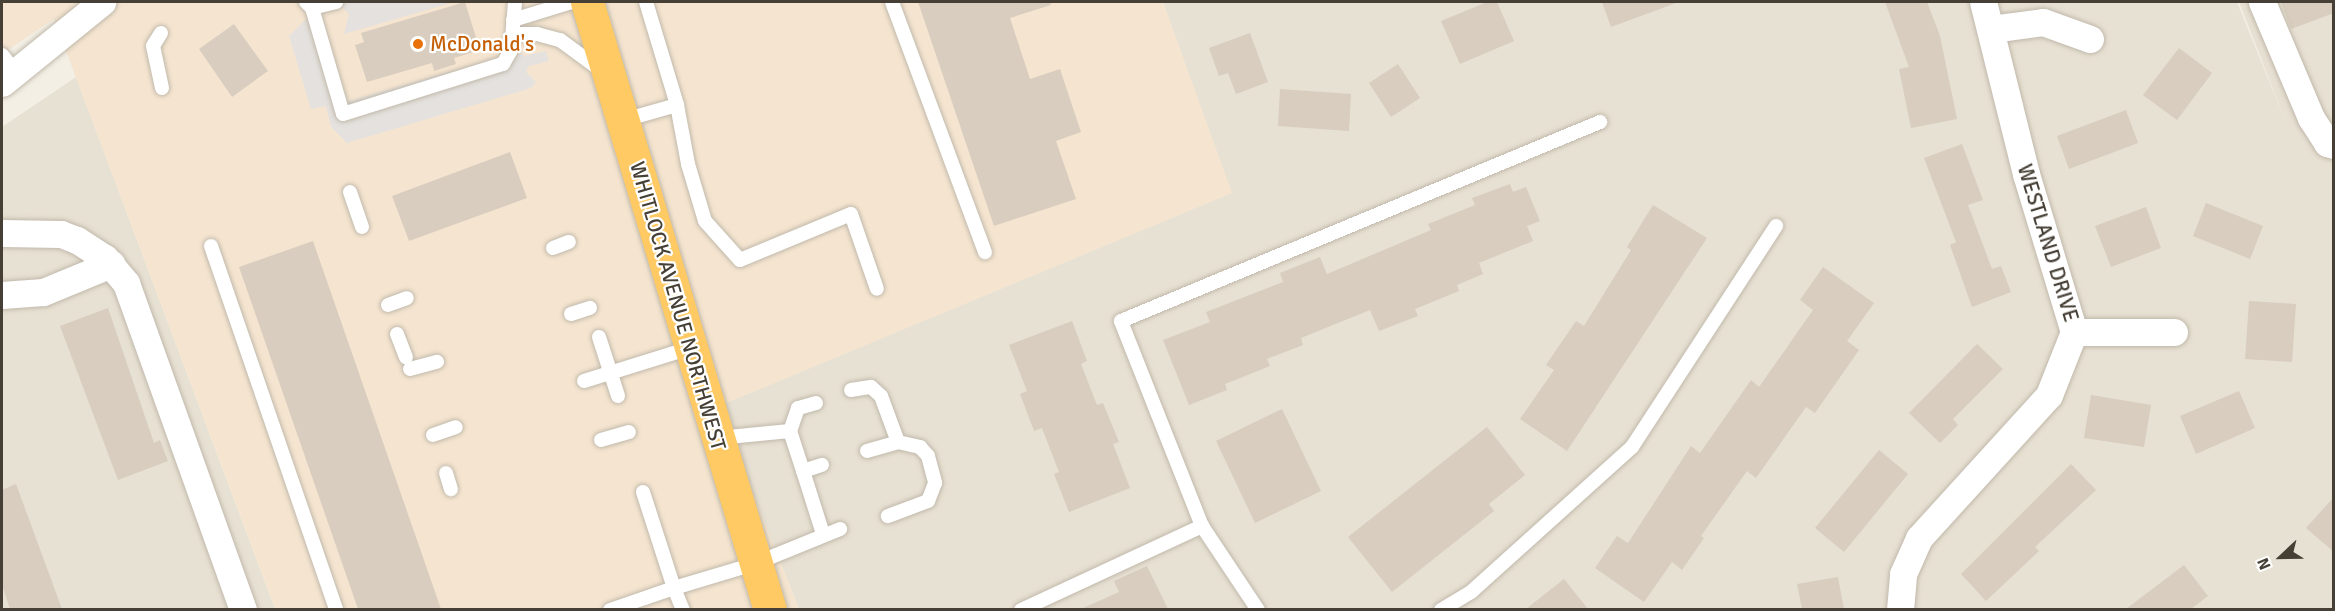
<!DOCTYPE html>
<style>
body{margin:0}
#map{position:relative;width:2335px;height:611px;overflow:hidden;background:#f3efe5;font-family:Signika,sans-serif}
div>[style]{position:absolute}
[style*='--x']{left:calc(var(--x)*1px);top:calc(var(--y)*1px);width:calc(var(--w)*1px);rotate:calc(var(--a)*1deg)}
.residential>*{inset:0;background:#e7e1d3}
.commercial>*{inset:0;background:#f5e5d0}
.parking>*{inset:0;background:#e4e1de}
.building>*{inset:0;background:#d8cdbe}
.roads{filter:drop-shadow(0 0 2px #c1b9ab) drop-shadow(0 0 2px #c1b9ab)}
.lane>*{height:14px;margin:-7px;padding:0 7px;transform-origin:7px;border-radius:7px;background:#fff}
.street>*{height:27px;margin:-13.5px;padding:0 13.5px;transform-origin:13.5px;border-radius:13.5px;background:#fff}
.highway>*{height:33px;margin:-16.5px;padding:0 16.5px;transform-origin:16.5px;border-radius:16.5px;background:#ffca64}
.dots>*{width:16px;height:16px;translate:-50% -50%;box-sizing:border-box;border:3px solid #fff;border-radius:50%}
span{translate:-50% -50%;white-space:nowrap;text-align:center;line-height:1.15;-webkit-text-stroke:4.5px #fff;paint-order:stroke}
.food-label{font-size:21px;color:#c56008}
.left{translate:0 -50%;text-align:left}
.street-label{font-size:21px;color:#453f35}
.frame{position:absolute;inset:0;border:3px solid #453f35;pointer-events:none}
.north{position:absolute;left:2251px;top:527px;width:60px;height:60px;-webkit-text-stroke:4px #fff;paint-order:stroke;rotate:248deg;font-size:16px;font-weight:700;line-height:24px;text-align:center;color:#453f35}
.north::after{content:'';display:block;margin:auto;width:21px;height:27px;background:#453f35;clip-path:polygon(50% 0,100% 100%,50% 72%,0 100%)}
</style>
<div id="map">
<div class="residential">
<i style="clip-path:polygon(1163px 2px,2237px 2px,2287px 125px,2239px 2px,2333px 2px,2333px 609px,799px 609px,718px 406px,1231px 193px)"></i>
<i style="clip-path:polygon(76px 77px,275px 609px,2px 610px,2px 127px)"></i>
</div>
<div class="commercial">
<i style="clip-path:polygon(2px 2px,1163px 2px,1232px 193px,719px 406px,799px 609px,275px 609px,54px 19px,2px 54px)"></i>
</div>
<div class="parking">
<i style="clip-path:polygon(336px 2px,454px 2px,344px 34px,349px 14px)"></i>
<i style="clip-path:polygon(321px 15px,346px 102px,520px 51px,524px 56px,546px 51px,549px 61px,529px 66px,526px 72px,536px 82px,531px 88px,347px 143px,331px 127px,326px 106px,311px 109px,289px 36px,304px 21px)"></i>
</div>
<div class="building">
<i style="clip-path:polygon(465px 2px,480px 50px,454px 58px,456px 64px,434px 71px,432px 63px,367px 82px,355px 45px,364px 42px,361px 33px)"></i>
<i style="clip-path:polygon(918px 2px,1050px 2px,1051px 5px,1010px 18px,1030px 79px,1060px 69px,1081px 132px,1056px 141px,1076px 199px,994px 226px)"></i>
<i style="clip-path:polygon(1487px 2px,1497px 2px,1514px 41px,1460px 64px,1441px 21px)"></i>
<i style="clip-path:polygon(1602px 2px,1675px 2px,1676px 3px,1611px 27px)"></i>
<i style="clip-path:polygon(1885px 2px,1927px 2px,1940px 36px,1957px 119px,1911px 128px,1899px 69px,1909px 67px)"></i>
<i style="clip-path:polygon(2281px 2px,2334px 2px,2334px 13px,2291px 29px)"></i>
<i style="clip-path:polygon(234px 24px,268px 71px,232px 97px,199px 49px)"></i>
<i style="clip-path:polygon(1250px 33px,1268px 82px,1236px 94px,1228px 73px,1219px 76px,1209px 48px)"></i>
<i style="clip-path:polygon(2179px 48px,2212px 73px,2177px 120px,2143px 95px)"></i>
<i style="clip-path:polygon(1398px 64px,1420px 98px,1391px 117px,1369px 83px)"></i>
<i style="clip-path:polygon(1280px 89px,1351px 94px,1349px 131px,1278px 126px)"></i>
<i style="clip-path:polygon(2126px 110px,2138px 143px,2069px 169px,2057px 136px)"></i>
<i style="clip-path:polygon(1962px 144px,1983px 200px,1968px 205px,1992px 269px,2001px 266px,2011px 292px,1972px 307px,1950px 245px,1956px 242px,1924px 158px)"></i>
<i style="clip-path:polygon(510px 152px,527px 198px,409px 241px,392px 196px)"></i>
<i style="clip-path:polygon(1510px 184px,1513px 192px,1526px 187px,1540px 221px,1527px 226px,1533px 241px,1479px 263px,1483px 274px,1457px 285px,1459px 291px,1415px 309px,1418px 316px,1379px 331px,1370px 310px,1301px 338px,1303px 345px,1267px 359px,1270px 366px,1225px 384px,1227px 390px,1189px 405px,1163px 340px,1210px 322px,1206px 312px,1283px 282px,1280px 273px,1320px 257px,1327px 274px,1431px 230px,1428px 224px,1475px 205px,1472px 198px)"></i>
<i style="clip-path:polygon(2206px 203px,2263px 226px,2250px 259px,2193px 236px)"></i>
<i style="clip-path:polygon(1653px 205px,1707px 238px,1567px 451px,1520px 419px,1554px 370px,1546px 365px,1576px 321px,1584px 326px,1631px 250px,1627px 247px)"></i>
<i style="clip-path:polygon(2146px 207px,2161px 248px,2111px 267px,2095px 226px)"></i>
<i style="clip-path:polygon(313px 241px,441px 609px,358px 609px,239px 267px)"></i>
<i style="clip-path:polygon(1823px 267px,1874px 303px,1847px 341px,1859px 350px,1815px 413px,1806px 407px,1756px 478px,1747px 471px,1701px 536px,1704px 538px,1682px 570px,1672px 562px,1644px 602px,1595px 568px,1617px 536px,1628px 543px,1691px 446px,1700px 453px,1751px 380px,1759px 387px,1813px 310px,1800px 300px)"></i>
<i style="clip-path:polygon(2249px 301px,2296px 304px,2292px 362px,2245px 359px)"></i>
<i style="clip-path:polygon(108px 308px,154px 443px,160px 440px,168px 461px,118px 480px,60px 326px)"></i>
<i style="clip-path:polygon(1072px 321px,1087px 361px,1081px 364px,1097px 405px,1103px 403px,1119px 442px,1113px 444px,1130px 488px,1069px 512px,1054px 474px,1059px 472px,1042px 428px,1034px 431px,1020px 394px,1027px 391px,1009px 345px)"></i>
<i style="clip-path:polygon(1977px 344px,2003px 369px,1953px 419px,1958px 425px,1940px 443px,1909px 413px)"></i>
<i style="clip-path:polygon(2239px 391px,2255px 428px,2196px 454px,2180px 416px)"></i>
<i style="clip-path:polygon(2091px 395px,2151px 405px,2144px 447px,2084px 438px)"></i>
<i style="clip-path:polygon(1282px 409px,1321px 491px,1255px 523px,1216px 441px)"></i>
<i style="clip-path:polygon(1487px 427px,1525px 475px,1489px 504px,1494px 511px,1392px 592px,1348px 537px)"></i>
<i style="clip-path:polygon(1879px 450px,1908px 474px,1844px 552px,1815px 528px)"></i>
<i style="clip-path:polygon(2071px 464px,2096px 490px,2035px 547px,2039px 551px,1986px 601px,1961px 574px)"></i>
<i style="clip-path:polygon(16px 484px,62px 609px,10px 609px,2px 585px,2px 490px)"></i>
<i style="clip-path:polygon(2334px 497px,2334px 552px,2306px 528px)"></i>
<i style="clip-path:polygon(2184px 565px,2208px 596px,2191px 609px,2126px 609px)"></i>
<i style="clip-path:polygon(1147px 566px,1168px 609px,1081px 609px,1119px 592px,1114px 581px)"></i>
<i style="clip-path:polygon(1838px 577px,1844px 609px,1802px 609px,1797px 584px)"></i>
<i style="clip-path:polygon(1564px 579px,1588px 609px,1526px 609px)"></i>
</div>
<div class="roads">
<div class="lane">
<i style="--x:306;--y:2;--w:8;--a:45"></i>
<i style="--x:312;--y:8;--w:110;--a:73.7"></i>
<i style="--x:343;--y:114;--w:168;--a:-17.4"></i>
<i style="--x:503;--y:64;--w:16;--a:-60"></i>
<i style="--x:511;--y:50;--w:48;--a:-85.2"></i>
<i style="--x:646;--y:2;--w:108;--a:73.2"></i>
<i style="--x:677;--y:105;--w:60;--a:79.4"></i>
<i style="--x:688;--y:164;--w:59;--a:73.4"></i>
<i style="--x:705;--y:221;--w:52;--a:48.1"></i>
<i style="--x:740;--y:260;--w:120;--a:-22.5"></i>
<i style="--x:851;--y:214;--w:79;--a:70.9"></i>
<i style="--x:892;--y:2;--w:267;--a:69.6"></i>
<i style="--x:312;--y:8;--w:25;--a:-14"></i>
<i style="--x:513;--y:20;--w:62;--a:-17"></i>
<i style="--x:161;--y:33;--w:15;--a:122"></i>
<i style="--x:153;--y:46;--w:43;--a:77.9"></i>
<i style="--x:513;--y:34;--w:24;--a:0"></i>
<i style="--x:537;--y:34;--w:24;--a:15"></i>
<i style="--x:560;--y:40;--w:52;--a:36.4"></i>
<i style="--x:2;--y:55;--w:22;--a:51"></i>
<i style="--x:624;--y:120;--w:55;--a:-15.8"></i>
<i style="--x:350;--y:192;--w:37;--a:71"></i>
<i style="--x:211;--y:246;--w:385;--a:71"></i>
<i style="--x:553;--y:248;--w:17;--a:-21"></i>
<i style="--x:388;--y:305;--w:20;--a:-20"></i>
<i style="--x:571;--y:314;--w:20;--a:-18"></i>
<i style="--x:397;--y:334;--w:25;--a:69"></i>
<i style="--x:599;--y:337;--w:62;--a:72.1"></i>
<i style="--x:410;--y:369;--w:28;--a:-15"></i>
<i style="--x:584;--y:381;--w:111;--a:-17.3"></i>
<i style="--x:851;--y:390;--w:20;--a:-9"></i>
<i style="--x:871;--y:387;--w:13;--a:42"></i>
<i style="--x:881;--y:396;--w:49;--a:69.7"></i>
<i style="--x:816;--y:403;--w:19;--a:164"></i>
<i style="--x:798;--y:408;--w:24;--a:109"></i>
<i style="--x:790;--y:431;--w:42;--a:72"></i>
<i style="--x:803;--y:471;--w:20;--a:-18"></i>
<i style="--x:433;--y:435;--w:24;--a:-19"></i>
<i style="--x:718;--y:438;--w:72;--a:-5.6"></i>
<i style="--x:601;--y:440;--w:29;--a:-16"></i>
<i style="--x:867;--y:451;--w:32;--a:-16"></i>
<i style="--x:898;--y:442;--w:23;--a:13"></i>
<i style="--x:920;--y:447;--w:12;--a:48"></i>
<i style="--x:928;--y:456;--w:28;--a:75"></i>
<i style="--x:935;--y:483;--w:19;--a:111"></i>
<i style="--x:928;--y:501;--w:43;--a:159.4"></i>
<i style="--x:803;--y:471;--w:66;--a:72.4"></i>
<i style="--x:446;--y:473;--w:17;--a:73"></i>
<i style="--x:643;--y:492;--w:101;--a:72.1"></i>
<i style="--x:674;--y:588;--w:84;--a:-16.7"></i>
<i style="--x:754;--y:564;--w:93;--a:-22.1"></i>
<i style="--x:1202;--y:526;--w:220;--a:-111.6"></i>
<i style="--x:1121;--y:321;--w:519;--a:-22.56"></i>
<i style="--x:610;--y:610;--w:68;--a:-19"></i>
<i style="--x:674;--y:588;--w:24;--a:68"></i>
<i style="--x:1021;--y:610;--w:200;--a:-24.9"></i>
<i style="--x:1202;--y:526;--w:101;--a:56.3"></i>
<i style="--x:1441;--y:610;--w:35;--a:-31"></i>
<i style="--x:1471;--y:592;--w:217;--a:-42"></i>
<i style="--x:1632;--y:447;--w:264;--a:-56.9"></i>
</div>
<div class="street">
<i style="--x:2262;--y:2;--w:126;--a:67.1"></i>
<i style="--x:2311;--y:118;--w:30;--a:57"></i>
<i style="--x:2327;--y:143;--w:7;--a:16"></i>
<i style="--x:1991;--y:29;--w:52;--a:-7.7"></i>
<i style="--x:2043;--y:22;--w:50;--a:19.9"></i>
<i style="--x:2;--y:83;--w:129;--a:-39"></i>
<i style="--x:2;--y:233;--w:59;--a:1"></i>
<i style="--x:61;--y:234;--w:17;--a:21"></i>
<i style="--x:77;--y:240;--w:33;--a:33"></i>
<i style="--x:105;--y:258;--w:33;--a:50"></i>
<i style="--x:126;--y:283;--w:347;--a:70.3"></i>
<i style="--x:2;--y:295;--w:41;--a:-4.2"></i>
<i style="--x:43;--y:292;--w:74;--a:-22.4"></i>
<i style="--x:2074;--y:332;--w:100;--a:0"></i>
<i style="--x:1900;--y:610;--w:36;--a:-85"></i>
<i style="--x:1903;--y:574;--w:39;--a:-66"></i>
<i style="--x:1919;--y:538;--w:193;--a:-47.7"></i>
<i style="--x:2049;--y:395;--w:68;--a:-68.4"></i>
<i style="--x:2074;--y:332;--w:165;--a:-106.9"></i>
<i style="--x:2026;--y:174;--w:177;--a:-104"></i>
</div>
<div class="highway">
<i style="--x:587;--y:2;--w:635;--a:73.25"></i>
</div>
</div>
<div class="dots">
<i style="left:418px;top:44px;background:#e8710a"></i>
</div>
<div class="food-label">
<span class="left" style="left:430px;top:44px">McDonald's</span>
</div>
<div class="street-label">
<span style="left:2048px;top:243px;rotate:73deg">WESTLAND DRIVE</span>
<span style="left:678px;top:306px;rotate:74deg">WHITLOCK AVENUE NORTHWEST</span>
</div>
<div class="frame"></div>
<div class="north">N</div>
</div>
